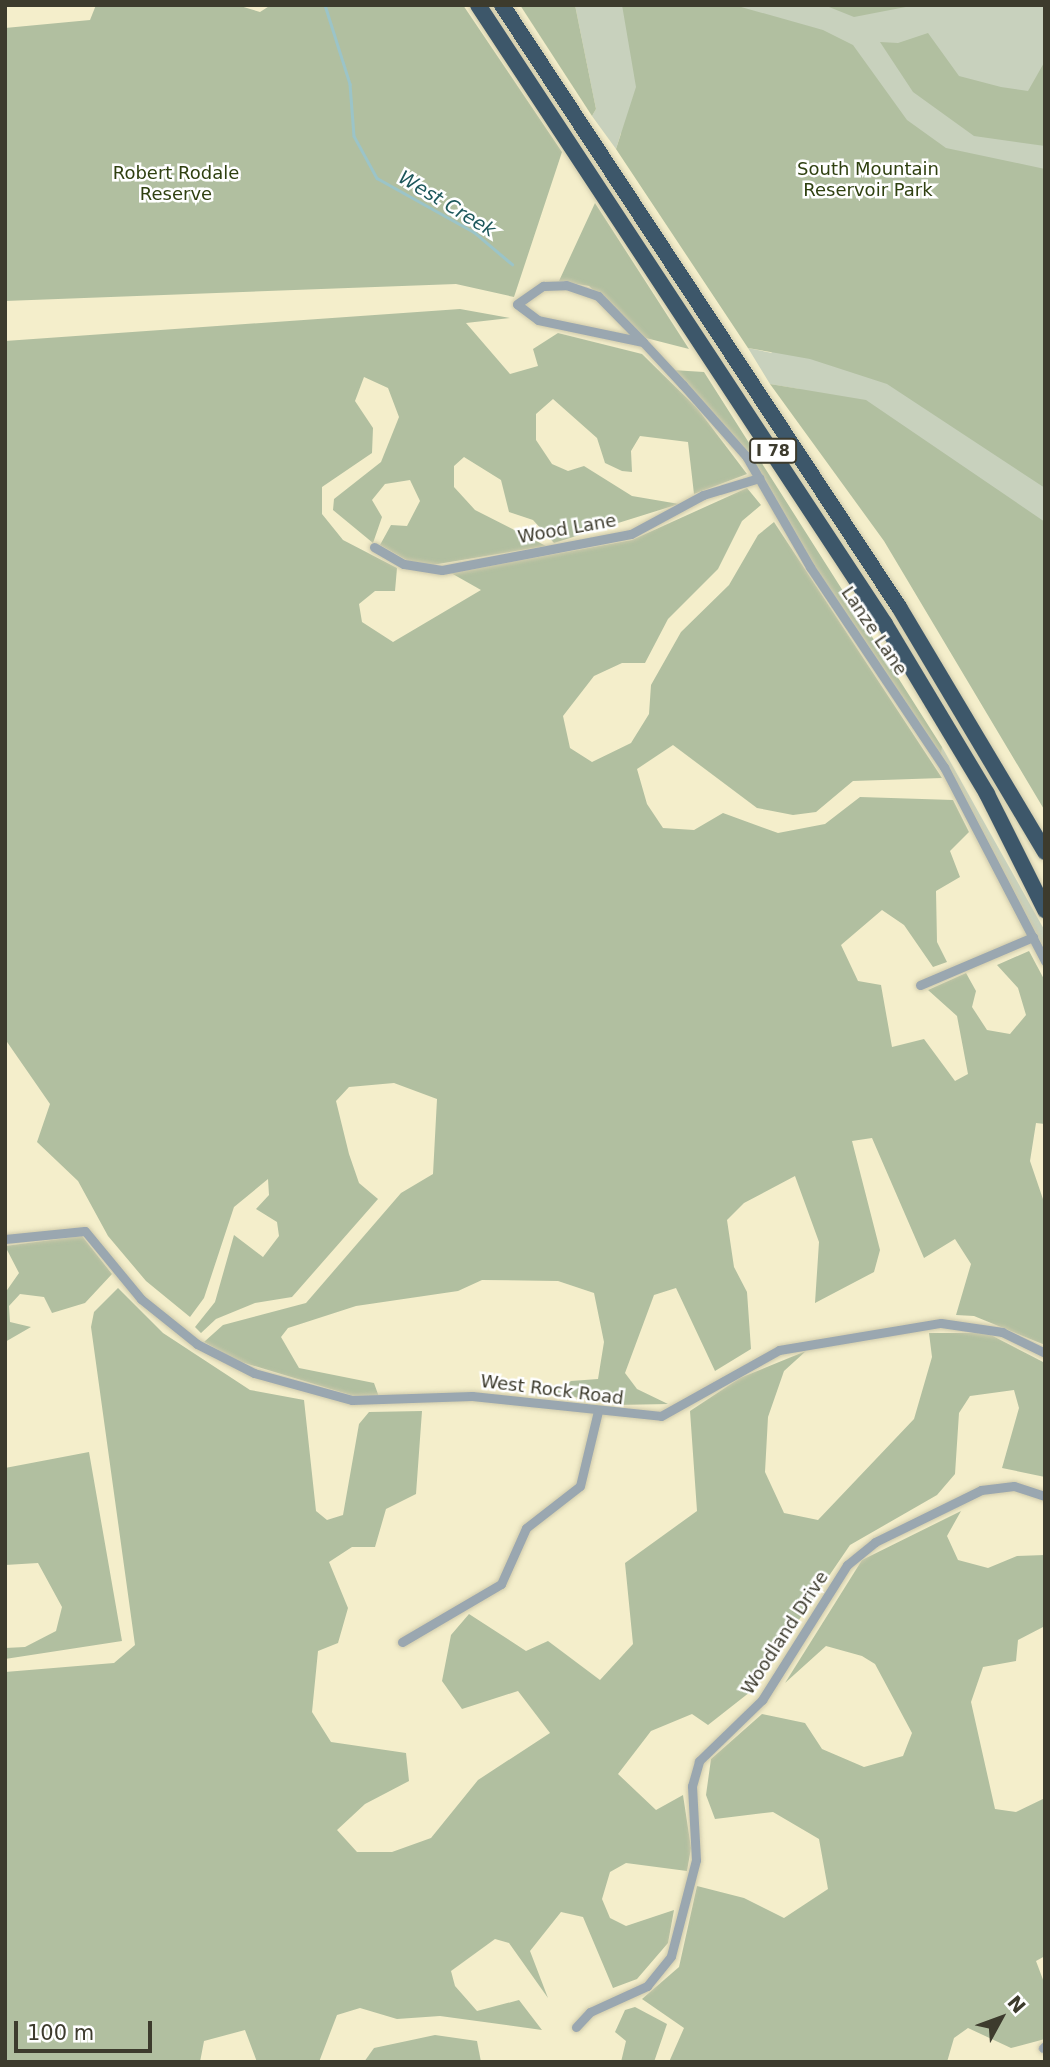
<!DOCTYPE html>
<style>
body{margin:0}
#map{position:relative;width:1050px;height:2067px;overflow:hidden;background:#f4eecb;font-family:"DejaVu Sans",sans-serif}
div>[style]{position:absolute}
[style*='--x']{left:calc(var(--x)*1px);top:calc(var(--y)*1px);width:calc(var(--w)*1px);rotate:calc(var(--a)*1deg)}
.green>*{inset:0;background:#c8d1bd}
.forest>*{inset:0;background:#b1bfa0}
.stream>*{height:2.5px;margin:-1.25px;padding:0 1.25px;transform-origin:1.25px;border-radius:1.25px;background:#9bc4c8}
.roads{filter:drop-shadow(0 0 2px #cfcaab) drop-shadow(0 0 2px #cfcaab)}
.street>*{height:9px;margin:-4.5px;padding:0 4.5px;transform-origin:4.5px;border-radius:4.5px;background:#9aa7b0}
.highway>*{height:16px;margin:-8px;padding:0 8px;transform-origin:8px;border-radius:8px;background:#3d576a}
span{translate:-50% -50%;white-space:nowrap;text-align:center;line-height:1.15;-webkit-text-stroke:5px #fff;paint-order:stroke}
.shield-label span{padding:2px 5px;background:#fff;border:2px solid;border-radius:5px;-webkit-text-stroke-width:0}
.shield-label{font-size:16px;color:#3d3b2d;font-weight:700}
.park-label{font-size:18px;color:#2f4010}
.street-label{font-size:18px;color:#3d3b2d}
.water-label{font-size:19px;color:#1c575b;font-style:italic}
.frame{position:absolute;inset:0;border:7px solid #3d3b2d;pointer-events:none}
.north{position:absolute;left:966px;top:1983px;width:70px;height:70px;-webkit-text-stroke:5px #fff;paint-order:stroke;rotate:49deg;font-size:19px;font-weight:700;line-height:28px;text-align:center;color:#3d3b2d}
.north::after{content:'';display:block;margin:auto;width:24px;height:32px;background:#3d3b2d;clip-path:polygon(50% 0,100% 100%,50% 72%,0 100%)}
.scale{position:absolute;left:14px;top:2021px;width:138px;height:32px;box-sizing:border-box;border:4px solid #3d3b2d;border-top:0;padding-left:9px;font-size:21px;line-height:24px;white-space:nowrap;color:#3d3b2d;-webkit-text-stroke:5px #fff;paint-order:stroke}
</style>
<div id="map">
<div class="green">
<i style="clip-path:polygon(575px 5px,1045px 5px,1045px 543px,799px 389px,770px 384px,748px 348px,772px 353px,621px 133px,616px 149px,592px 116px,596px 109px)"></i>
<i style="clip-path:polygon(942px 747px,1045px 931px,1045px 950px,941px 757px)"></i>
</div>
<div class="forest">
<i style="clip-path:polygon(96px 5px,237px 5px,260px 12px,271px 5px,463px 5px,562px 152px,514px 297px,456px 284px,5px 301px,5px 28px,90px 20px)"></i>
<i style="clip-path:polygon(520px 5px,575px 5px,596px 109px,592px 116px)"></i>
<i style="clip-path:polygon(622px 5px,734px 5px,823px 30px,853px 45px,907px 120px,946px 148px,1045px 169px,1045px 488px,887px 384px,810px 359px,748px 348px,616px 149px,636px 87px)"></i>
<i style="clip-path:polygon(824px 5px,916px 5px,854px 17px)"></i>
<i style="clip-path:polygon(928px 33px,959px 76px,1001px 87px,1028px 91px,1045px 61px,1045px 146px,974px 136px,913px 92px,880px 42px,898px 43px)"></i>
<i style="clip-path:polygon(595px 203px,689px 349px,642px 337px,589px 286px,559px 281px)"></i>
<i style="clip-path:polygon(460px 309px,510px 318px,466px 323px,510px 374px,538px 366px,533px 349px,558px 333px,642px 354px,697px 408px,747px 474px,694px 494px,688px 442px,640px 436px,631px 451px,632px 472px,622px 471px,605px 463px,597px 438px,553px 399px,536px 414px,536px 440px,552px 464px,568px 471px,584px 466px,632px 496px,679px 504px,554px 543px,533px 520px,509px 512px,501px 480px,464px 457px,454px 466px,454px 487px,475px 510px,546px 546px,432px 565px,408px 561px,380px 545px,391px 525px,407px 526px,420px 501px,410px 480px,385px 484px,372px 500px,382px 517px,373px 543px,333px 510px,334px 499px,381px 462px,399px 417px,388px 388px,364px 377px,355px 401px,373px 428px,372px 453px,322px 487px,322px 514px,343px 540px,397px 568px,395px 591px,375px 591px,359px 604px,362px 622px,393px 642px,481px 590px,451px 573px,632px 540px,747px 488px,761px 505px,742px 521px,718px 569px,668px 619px,645px 663px,622px 663px,594px 676px,563px 716px,570px 748px,592px 762px,631px 743px,649px 714px,651px 685px,681px 632px,729px 585px,758px 535px,774px 522px,942px 778px,853px 781px,816px 812px,793px 815px,757px 808px,673px 745px,637px 769px,647px 804px,663px 828px,694px 830px,723px 813px,778px 833px,825px 824px,860px 797px,953px 800px,969px 832px,950px 851px,960px 877px,936px 891px,937px 942px,947px 962px,933px 967px,904px 925px,882px 910px,841px 945px,858px 981px,881px 985px,892px 1047px,924px 1039px,955px 1081px,968px 1074px,957px 1016px,928px 990px,966px 973px,976px 991px,972px 1007px,987px 1030px,1010px 1034px,1026px 1015px,1018px 988px,997px 965px,1029px 951px,1045px 981px,1045px 1124px,1036px 1123px,1030px 1161px,1045px 1205px,1045px 1345px,974px 1316px,956px 1315px,971px 1264px,955px 1239px,924px 1258px,872px 1138px,852px 1141px,880px 1250px,874px 1272px,815px 1303px,819px 1242px,795px 1176px,744px 1203px,727px 1220px,734px 1267px,747px 1292px,751px 1349px,715px 1371px,676px 1288px,654px 1295px,625px 1373px,637px 1389px,668px 1404px,617px 1405px,553px 1393px,571px 1381px,598px 1379px,604px 1342px,594px 1293px,558px 1281px,482px 1280px,458px 1291px,356px 1306px,288px 1328px,281px 1337px,299px 1368px,374px 1383px,379px 1397px,357px 1397px,238px 1361px,204px 1342px,223px 1325px,306px 1303px,401px 1193px,433px 1174px,437px 1099px,394px 1083px,349px 1087px,336px 1101px,349px 1154px,359px 1183px,378px 1199px,292px 1297px,255px 1303px,216px 1319px,201px 1333px,195px 1327px,215px 1302px,234px 1235px,263px 1257px,279px 1236px,277px 1222px,256px 1209px,269px 1195px,268px 1179px,234px 1207px,204px 1298px,190px 1317px,146px 1281px,108px 1236px,78px 1181px,37px 1142px,50px 1104px,5px 1039px,5px 341px)"></i>
<i style="clip-path:polygon(672px 370px,704px 372px,942px 747px,941px 757px,792px 532px,757px 467px)"></i>
<i style="clip-path:polygon(770px 384px,866px 400px,1045px 522px,1045px 811px,884px 541px)"></i>
<i style="clip-path:polygon(82px 1236px,112px 1274px,85px 1303px,52px 1313px,44px 1297px,20px 1294px,9px 1306px,10px 1322px,31px 1327px,5px 1342px,5px 1293px,19px 1273px,5px 1246px)"></i>
<i style="clip-path:polygon(118px 1288px,163px 1333px,250px 1390px,304px 1400px,316px 1511px,327px 1520px,343px 1515px,359px 1424px,369px 1412px,422px 1411px,416px 1494px,386px 1509px,375px 1547px,352px 1547px,329px 1562px,348px 1608px,338px 1643px,318px 1651px,312px 1712px,331px 1742px,406px 1753px,409px 1781px,365px 1804px,337px 1830px,357px 1852px,392px 1852px,431px 1838px,478px 1780px,550px 1733px,518px 1691px,462px 1709px,442px 1681px,451px 1635px,469px 1614px,526px 1651px,548px 1641px,600px 1680px,633px 1644px,625px 1563px,697px 1511px,690px 1411px,740px 1378px,806px 1351px,784px 1371px,768px 1417px,765px 1472px,784px 1513px,818px 1520px,914px 1419px,932px 1357px,929px 1333px,987px 1333px,1045px 1363px,1045px 1477px,1002px 1468px,1019px 1408px,1014px 1390px,970px 1396px,959px 1413px,955px 1474px,937px 1495px,850px 1545px,750px 1692px,708px 1725px,692px 1714px,651px 1731px,618px 1774px,656px 1810px,683px 1795px,691px 1848px,687px 1871px,626px 1863px,610px 1872px,602px 1899px,610px 1918px,626px 1926px,674px 1910px,668px 1943px,637px 1979px,613px 1988px,583px 1917px,561px 1912px,530px 1951px,548px 1998px,509px 1943px,495px 1939px,451px 1971px,455px 1986px,477px 2011px,519px 2000px,542px 2030px,440px 2016px,397px 2019px,360px 2008px,337px 2015px,319px 2062px,257px 2062px,245px 2030px,204px 2041px,200px 2062px,5px 2062px,5px 1672px,114px 1663px,135px 1645px,91px 1327px,94px 1312px)"></i>
<i style="clip-path:polygon(89px 1452px,122px 1641px,5px 1659px,5px 1648px,25px 1647px,56px 1631px,62px 1607px,38px 1563px,5px 1565px,5px 1468px)"></i>
<i style="clip-path:polygon(961px 1511px,947px 1536px,958px 1560px,988px 1568px,1017px 1556px,1045px 1555px,1045px 1626px,1018px 1640px,1016px 1661px,983px 1667px,971px 1702px,995px 1809px,1016px 1812px,1045px 1798px,1045px 1956px,1036px 1961px,1045px 1985px,1045px 2039px,1011px 2048px,968px 2028px,954px 2038px,947px 2062px,669px 2062px,684px 2028px,642px 1999px,679px 1967px,697px 1886px,744px 1898px,784px 1918px,828px 1889px,819px 1839px,773px 1812px,715px 1819px,706px 1795px,711px 1759px,762px 1714px,805px 1723px,822px 1749px,864px 1767px,903px 1756px,912px 1733px,875px 1664px,862px 1656px,826px 1646px,785px 1683px,862px 1560px)"></i>
<i style="clip-path:polygon(635px 2007px,667px 2024px,654px 2062px,621px 2062px,626px 2041px,615px 2032px,625px 2010px)"></i>
<i style="clip-path:polygon(435px 2035px,477px 2041px,481px 2062px,364px 2062px,374px 2048px)"></i>
</div>
<div class="stream">
<i style="--x:325;--y:5;--w:83;--a:72.4"></i>
<i style="--x:350;--y:84;--w:52;--a:85.6"></i>
<i style="--x:354;--y:136;--w:48;--a:61.3"></i>
<i style="--x:377;--y:178;--w:111;--a:29.1"></i>
<i style="--x:474;--y:232;--w:50;--a:40.1"></i>
</div>
<div class="roads">
<div class="street">
<i style="--x:643;--y:342;--w:107;--a:-168.2"></i>
<i style="--x:538;--y:320;--w:26;--a:-143"></i>
<i style="--x:517;--y:304;--w:32;--a:-35"></i>
<i style="--x:543;--y:286;--w:23;--a:-2"></i>
<i style="--x:566;--y:285;--w:34;--a:19"></i>
<i style="--x:598;--y:296;--w:64;--a:45.6"></i>
<i style="--x:643;--y:342;--w:59;--a:47.1"></i>
<i style="--x:683;--y:385;--w:95;--a:48.4"></i>
<i style="--x:746;--y:456;--w:128;--a:60"></i>
<i style="--x:810;--y:567;--w:241;--a:56.2"></i>
<i style="--x:944;--y:767;--w:219;--a:62.5"></i>
<i style="--x:374;--y:547;--w:34;--a:30"></i>
<i style="--x:404;--y:564;--w:38;--a:9"></i>
<i style="--x:442;--y:570;--w:192;--a:-10.8"></i>
<i style="--x:631;--y:534;--w:82;--a:-28.4"></i>
<i style="--x:703;--y:495;--w:59;--a:-16.9"></i>
<i style="--x:920;--y:985;--w:123;--a:-23"></i>
<i style="--x:5;--y:1239;--w:80;--a:-5.7"></i>
<i style="--x:85;--y:1231;--w:88;--a:50.5"></i>
<i style="--x:141;--y:1299;--w:72;--a:38.8"></i>
<i style="--x:197;--y:1344;--w:64;--a:27"></i>
<i style="--x:254;--y:1373;--w:102;--a:15.4"></i>
<i style="--x:352;--y:1400;--w:120;--a:-1.9"></i>
<i style="--x:472;--y:1396;--w:190;--a:6"></i>
<i style="--x:661;--y:1416;--w:135;--a:-29.2"></i>
<i style="--x:779;--y:1350;--w:164;--a:-9.5"></i>
<i style="--x:941;--y:1323;--w:62;--a:8.4"></i>
<i style="--x:1002;--y:1332;--w:48;--a:26"></i>
<i style="--x:402;--y:1642;--w:115;--a:-30.4"></i>
<i style="--x:501;--y:1584;--w:61;--a:-65.9"></i>
<i style="--x:526;--y:1528;--w:68;--a:-37.9"></i>
<i style="--x:580;--y:1486;--w:77;--a:-76.5"></i>
<i style="--x:576;--y:2027;--w:21;--a:-47"></i>
<i style="--x:590;--y:2012;--w:63;--a:-24.5"></i>
<i style="--x:647;--y:1986;--w:38;--a:-51"></i>
<i style="--x:671;--y:1956;--w:99;--a:-75.4"></i>
<i style="--x:696;--y:1860;--w:74;--a:-93.1"></i>
<i style="--x:692;--y:1786;--w:26;--a:-74"></i>
<i style="--x:699;--y:1761;--w:88;--a:-44.1"></i>
<i style="--x:762;--y:1700;--w:160;--a:-57.8"></i>
<i style="--x:847;--y:1565;--w:36;--a:-39"></i>
<i style="--x:875;--y:1542;--w:118;--a:-26.1"></i>
<i style="--x:981;--y:1490;--w:33;--a:-7"></i>
<i style="--x:1014;--y:1486;--w:33;--a:18"></i>
<i style="--x:1043;--y:2048;--w:3;--a:-45"></i>
</div>
<div class="highway">
<i style="--x:478;--y:5;--w:741;--a:56.67"></i>
<i style="--x:885;--y:624;--w:198;--a:59"></i>
<i style="--x:987;--y:794;--w:130;--a:63.4"></i>
<i style="--x:502;--y:5;--w:721;--a:56.6"></i>
<i style="--x:899;--y:607;--w:285;--a:59.2"></i>
</div>
</div>
<div class="shield-label">
<span style="left:773px;top:451px">I 78</span>
</div>
<div class="park-label">
<span style="left:868px;top:180px">South Mountain<br>Reservoir Park</span>
<span style="left:176px;top:184px">Robert Rodale<br>Reserve</span>
</div>
<div class="street-label">
<span style="left:567px;top:529px;rotate:-10deg">Wood Lane</span>
<span style="left:874px;top:631px;rotate:56deg">Lanze Lane</span>
<span style="left:552px;top:1390px;rotate:7deg">West Rock Road</span>
<span style="left:785px;top:1633px;rotate:-57deg">Woodland Drive</span>
</div>
<div class="water-label">
<span style="left:447px;top:204px;rotate:31deg">West Creek</span>
</div>
<div class="frame"></div>
<div class="north">N</div>
<div class="scale">100 m</div>
</div>
